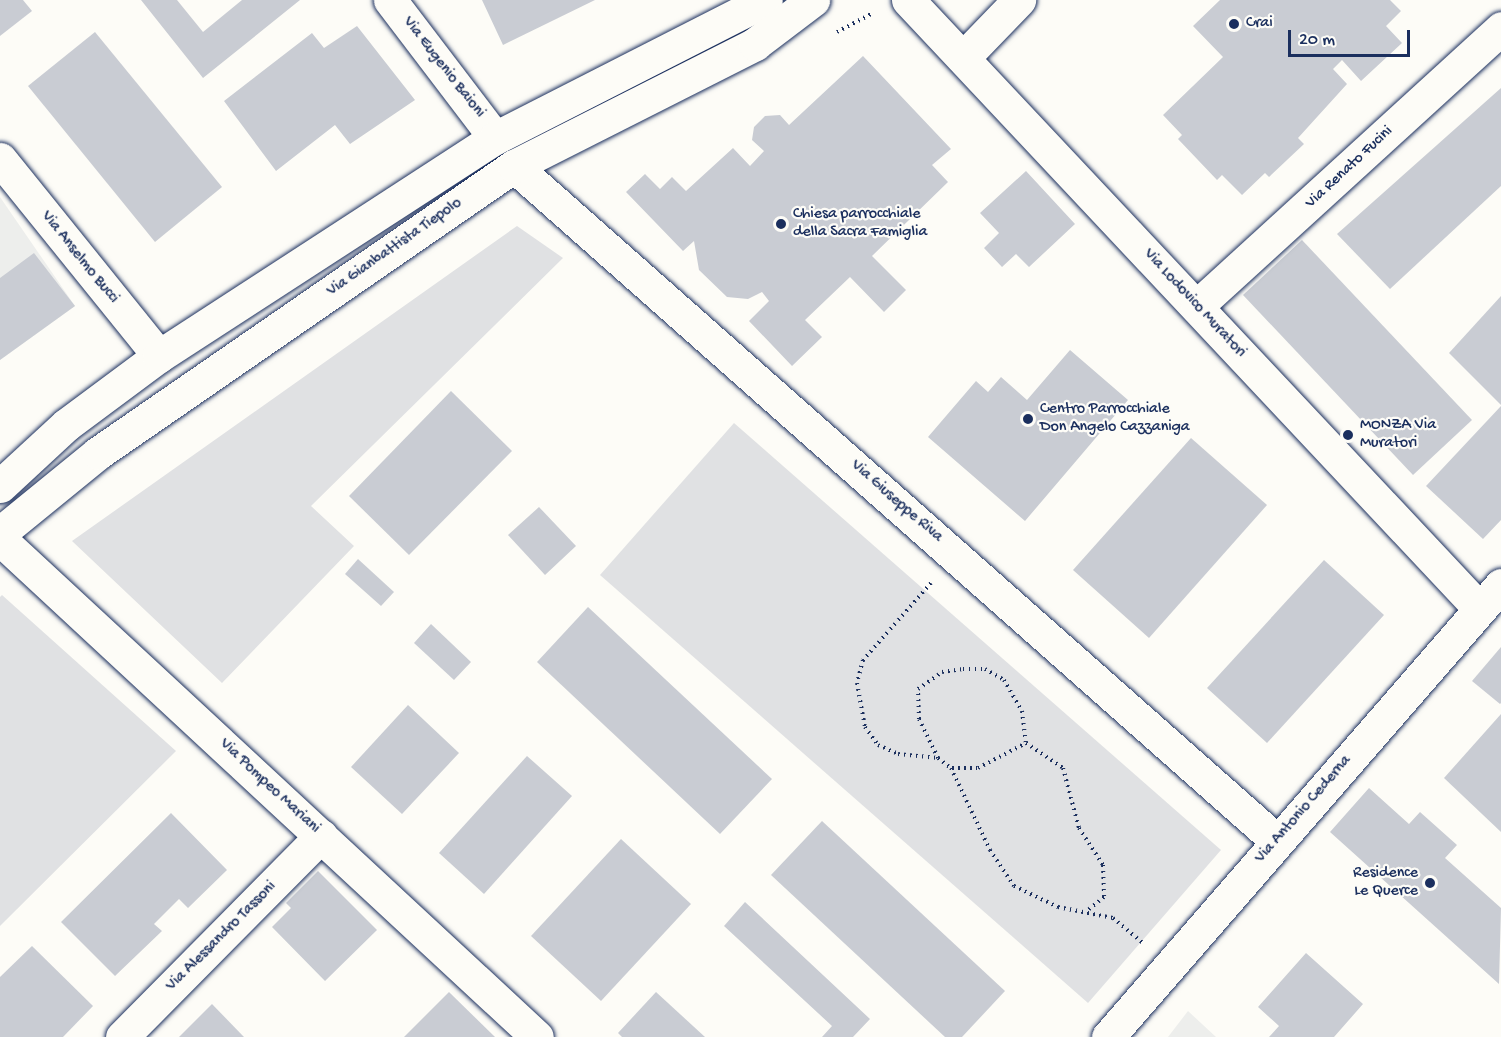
<!DOCTYPE html>
<style>
body{margin:0}
#map{position:relative;width:1501px;height:1037px;overflow:hidden;background:#fdfcf7;font-family:"Gochi Hand",sans-serif}
div>[style]{position:absolute}
[style*='--x']{left:calc(var(--x)*1px);top:calc(var(--y)*1px);width:calc(var(--w)*1px);rotate:calc(var(--a)*1deg)}
.built>*{inset:0;background:#edeeec}
.green>*{inset:0;background:#e0e1e3}
.building>*{inset:0;background:#c9ccd3}
.path>*{height:4px;margin-top:-2px;transform-origin:0;background:repeating-linear-gradient(90deg,#1b2f5e 0 1.5px,transparent 0 6px)}
.roads{filter:drop-shadow(0 0 2px #1b2f5e) drop-shadow(0 0 2px #1b2f5e)}
.pedestrian>*{height:33px;margin:-16.5px;padding:0 16.5px;transform-origin:16.5px;border-radius:16.5px;background:#fdfcf7}
.minor>*{height:33px;margin:-16.5px;padding:0 16.5px;transform-origin:16.5px;border-radius:16.5px;background:#fdfcf7}
.tertiary>*{height:33px;margin:-16.5px;padding:0 16.5px;transform-origin:16.5px;border-radius:16.5px;background:#fdfcf7}
.dots>*{width:16px;height:16px;translate:-50% -50%;box-sizing:border-box;border:3px solid #fdfcf7;border-radius:50%}
span{translate:-50% -50%;white-space:nowrap;text-align:center;line-height:1.15;-webkit-text-stroke:4.5px #fdfcf7;paint-order:stroke}
.poi-label{font-size:16px;color:#1b2f5e}
.left{translate:0 -50%;text-align:left}
.right{translate:-100% -50%;text-align:right}
.street-label{font-size:16px;color:#1b2f5e}
.scale{position:absolute;left:1288px;top:30px;width:122px;height:27px;box-sizing:border-box;border:3px solid #1b2f5e;border-top:0;padding-left:8px;font-size:18px;line-height:21px;white-space:nowrap;color:#1b2f5e;-webkit-text-stroke:4px #fdfcf7;paint-order:stroke}
</style>
<div id="map">
<div class="built">
<i style="clip-path:polygon(0 197px,75px 306px,0 360px)"></i>
<i style="clip-path:polygon(1188px 1011px,1216px 1037px,1168px 1037px)"></i>
</div>
<div class="green">
<i style="clip-path:polygon(517px 226px,563px 258px,311px 506px,354px 546px,222px 683px,72px 541px)"></i>
<i style="clip-path:polygon(734px 423px,1221px 850px,1088px 1003px,600px 575px)"></i>
<i style="clip-path:polygon(2px 595px,176px 751px,0 926px,0 597px)"></i>
</div>
<div class="building">
<i style="clip-path:polygon(0 0,23px 0,32px 11px,0 36px)"></i>
<i style="clip-path:polygon(141px 0,177px 0,203px 32px,242px 0,300px 0,203px 78px)"></i>
<i style="clip-path:polygon(482px 0,595px 0,503px 45px)"></i>
<i style="clip-path:polygon(1220px 0,1390px 0,1401px 11px,1386px 26px,1402px 43px,1361px 81px,1342px 60px,1333px 69px,1347px 84px,1298px 138px,1304px 144px,1269px 177px,1265px 173px,1242px 195px,1222px 175px,1217px 180px,1178px 139px,1182px 135px,1163px 115px,1223px 57px,1193px 26px)"></i>
<i style="clip-path:polygon(357px 26px,415px 100px,350px 144px,335px 125px,276px 171px,224px 101px,312px 33px,324px 48px)"></i>
<i style="clip-path:polygon(95px 32px,222px 187px,155px 242px,28px 86px)"></i>
<i style="clip-path:polygon(863px 56px,951px 149px,932px 165px,948px 182px,872px 256px,906px 290px,884px 312px,850px 277px,805px 320px,822px 337px,792px 366px,749px 321px,769px 301px,762px 292px,748px 299px,727px 297px,699px 270px,694px 241px,683px 251px,626px 192px,645px 174px,660px 189px,672px 177px,686px 191px,733px 148px,750px 166px,764px 151px,752px 140px,754px 127px,765px 116px,780px 115px,789px 125px)"></i>
<i style="clip-path:polygon(1501px 88px,1501px 186px,1390px 289px,1337px 234px)"></i>
<i style="clip-path:polygon(1026px 171px,1075px 224px,1029px 267px,1016px 254px,1002px 267px,984px 248px,999px 233px,980px 213px)"></i>
<i style="clip-path:polygon(1302px 240px,1472px 420px,1413px 475px,1243px 295px)"></i>
<i style="clip-path:polygon(34px 253px,75px 306px,0 360px,0 278px)"></i>
<i style="clip-path:polygon(1501px 296px,1501px 405px,1449px 353px)"></i>
<i style="clip-path:polygon(1070px 350px,1128px 400px,1025px 521px,928px 437px,976px 381px,988px 392px,1001px 377px,1027px 400px)"></i>
<i style="clip-path:polygon(451px 391px,512px 451px,409px 555px,349px 496px)"></i>
<i style="clip-path:polygon(1501px 406px,1501px 520px,1483px 539px,1426px 486px)"></i>
<i style="clip-path:polygon(1191px 438px,1267px 505px,1149px 638px,1073px 570px)"></i>
<i style="clip-path:polygon(539px 507px,576px 546px,545px 575px,508px 535px)"></i>
<i style="clip-path:polygon(358px 559px,394px 592px,381px 606px,345px 574px)"></i>
<i style="clip-path:polygon(1324px 560px,1384px 615px,1267px 743px,1207px 688px)"></i>
<i style="clip-path:polygon(588px 607px,772px 779px,720px 834px,537px 662px)"></i>
<i style="clip-path:polygon(431px 624px,471px 662px,454px 680px,414px 643px)"></i>
<i style="clip-path:polygon(1501px 647px,1501px 703px,1500px 704px,1472px 681px)"></i>
<i style="clip-path:polygon(408px 705px,459px 753px,402px 814px,351px 767px)"></i>
<i style="clip-path:polygon(1501px 714px,1501px 832px,1444px 778px)"></i>
<i style="clip-path:polygon(527px 756px,572px 796px,484px 894px,439px 853px)"></i>
<i style="clip-path:polygon(1369px 788px,1409px 824px,1420px 812px,1457px 845px,1445px 858px,1501px 908px,1499px 984px,1330px 832px)"></i>
<i style="clip-path:polygon(171px 813px,227px 870px,188px 908px,179px 899px,154px 924px,162px 931px,115px 976px,61px 922px)"></i>
<i style="clip-path:polygon(822px 821px,1005px 991px,962px 1037px,945px 1037px,771px 875px)"></i>
<i style="clip-path:polygon(621px 839px,691px 904px,601px 1001px,531px 936px)"></i>
<i style="clip-path:polygon(318px 871px,377px 930px,325px 981px,272px 927px,291px 908px,286px 903px)"></i>
<i style="clip-path:polygon(745px 902px,870px 1019px,853px 1037px,822px 1037px,832px 1026px,724px 926px)"></i>
<i style="clip-path:polygon(32px 946px,93px 1006px,63px 1037px,0 1037px,0 977px)"></i>
<i style="clip-path:polygon(1306px 953px,1363px 1004px,1334px 1037px,1269px 1037px,1279px 1026px,1258px 1007px)"></i>
<i style="clip-path:polygon(449px 992px,495px 1037px,404px 1037px)"></i>
<i style="clip-path:polygon(656px 992px,705px 1037px,622px 1037px,618px 1033px)"></i>
<i style="clip-path:polygon(212px 1004px,244px 1037px,179px 1037px)"></i>
</div>
<div class="path">
<i style="--x:837;--y:32;--w:41;--a:-27.8"></i>
<i style="--x:931;--y:583;--w:103;--a:131.4"></i>
<i style="--x:863;--y:660;--w:24;--a:105"></i>
<i style="--x:857;--y:683;--w:45;--a:79.7"></i>
<i style="--x:865;--y:727;--w:22;--a:54"></i>
<i style="--x:878;--y:745;--w:22;--a:24"></i>
<i style="--x:898;--y:754;--w:40;--a:5.7"></i>
<i style="--x:938;--y:758;--w:16;--a:38"></i>
<i style="--x:951;--y:768;--w:91;--a:64.6"></i>
<i style="--x:990;--y:850;--w:43;--a:56.3"></i>
<i style="--x:1014;--y:886;--w:49;--a:25.5"></i>
<i style="--x:1058;--y:907;--w:56;--a:11.3"></i>
<i style="--x:1113;--y:918;--w:39;--a:40"></i>
<i style="--x:938;--y:758;--w:43;--a:-116"></i>
<i style="--x:919;--y:719;--w:30;--a:-92"></i>
<i style="--x:918;--y:689;--w:29;--a:-35"></i>
<i style="--x:942;--y:672;--w:21;--a:-8"></i>
<i style="--x:963;--y:669;--w:22;--a:0"></i>
<i style="--x:985;--y:669;--w:22;--a:30"></i>
<i style="--x:1004;--y:680;--w:36;--a:60"></i>
<i style="--x:1022;--y:711;--w:32;--a:83"></i>
<i style="--x:1026;--y:743;--w:45;--a:34"></i>
<i style="--x:1063;--y:768;--w:62;--a:75.1"></i>
<i style="--x:1079;--y:828;--w:44;--a:57"></i>
<i style="--x:1103;--y:865;--w:32;--a:88"></i>
<i style="--x:1104;--y:897;--w:21;--a:141"></i>
<i style="--x:952;--y:768;--w:26;--a:0"></i>
<i style="--x:978;--y:768;--w:54;--a:-27.5"></i>
</div>
<div class="roads">
<div class="pedestrian">
<i style="--x:963;--y:58;--w:81;--a:-46"></i>
</div>
<div class="minor">
<i style="--x:390;--y:0;--w:173;--a:52.7"></i>
<i style="--x:908;--y:0;--w:834;--a:46.8"></i>
<i style="--x:0;--y:159;--w:253;--a:51.1"></i>
<i style="--x:514;--y:166;--w:1019;--a:41.5"></i>
<i style="--x:1197;--y:306;--w:412;--a:-42.4"></i>
<i style="--x:0;--y:539;--w:732;--a:42.84"></i>
<i style="--x:122;--y:1037;--w:283;--a:-45.3"></i>
<i style="--x:1108;--y:1037;--w:599;--a:-48.99"></i>
</div>
<div class="tertiary">
<i style="--x:0;--y:486;--w:90;--a:-42.7"></i>
<i style="--x:66;--y:425;--w:116;--a:-36.6"></i>
<i style="--x:159;--y:356;--w:401;--a:-33"></i>
<i style="--x:495;--y:138;--w:304;--a:-27"></i>
<i style="--x:0;--y:533;--w:127;--a:-39.2"></i>
<i style="--x:98;--y:453;--w:505;--a:-34.6"></i>
<i style="--x:514;--y:166;--w:270;--a:-26.8"></i>
<i style="--x:755;--y:44;--w:73;--a:-37.2"></i>
</div>
</div>
<div class="dots">
<i style="left:1234px;top:24px;background:#1b2f5e"></i>
<i style="left:781px;top:224px;background:#1b2f5e"></i>
<i style="left:1028px;top:419px;background:#1b2f5e"></i>
<i style="left:1348px;top:435px;background:#1b2f5e"></i>
<i style="left:1430px;top:883px;background:#1b2f5e"></i>
</div>
<div class="poi-label">
<span class="left" style="left:1246px;top:24px">Crai</span>
<span class="left" style="left:793px;top:224px">Chiesa parrocchiale<br>della Sacra Famiglia</span>
<span class="left" style="left:1040px;top:419px">Centro Parrocchiale<br>Don Angelo Cazzaniga</span>
<span class="left" style="left:1360px;top:435px">MONZA Via<br>Muratori</span>
<span class="right" style="left:1418px;top:883px">Residence<br>Le Querce</span>
</div>
<div class="street-label">
<span style="left:443px;top:68px;rotate:52deg">Via Eugenio Baioni</span>
<span style="left:1350px;top:168px;rotate:-43deg">Via Renato Fucini</span>
<span style="left:395px;top:248px;rotate:-35deg">Via Gianbattista Tiepolo</span>
<span style="left:79px;top:258px;rotate:51deg">Via Anselmo Bucci</span>
<span style="left:1194px;top:304px;rotate:47deg">Via Lodovico Muratori</span>
<span style="left:896px;top:502px;rotate:41deg">Via Giuseppe Riva</span>
<span style="left:269px;top:787px;rotate:43deg">Via Pompeo Mariani</span>
<span style="left:1304px;top:810px;rotate:-49deg">Via Antonio Cederna</span>
<span style="left:222px;top:937px;rotate:-45deg">Via Alessandro Tassoni</span>
</div>
<div class="scale">20 m</div>
</div>
